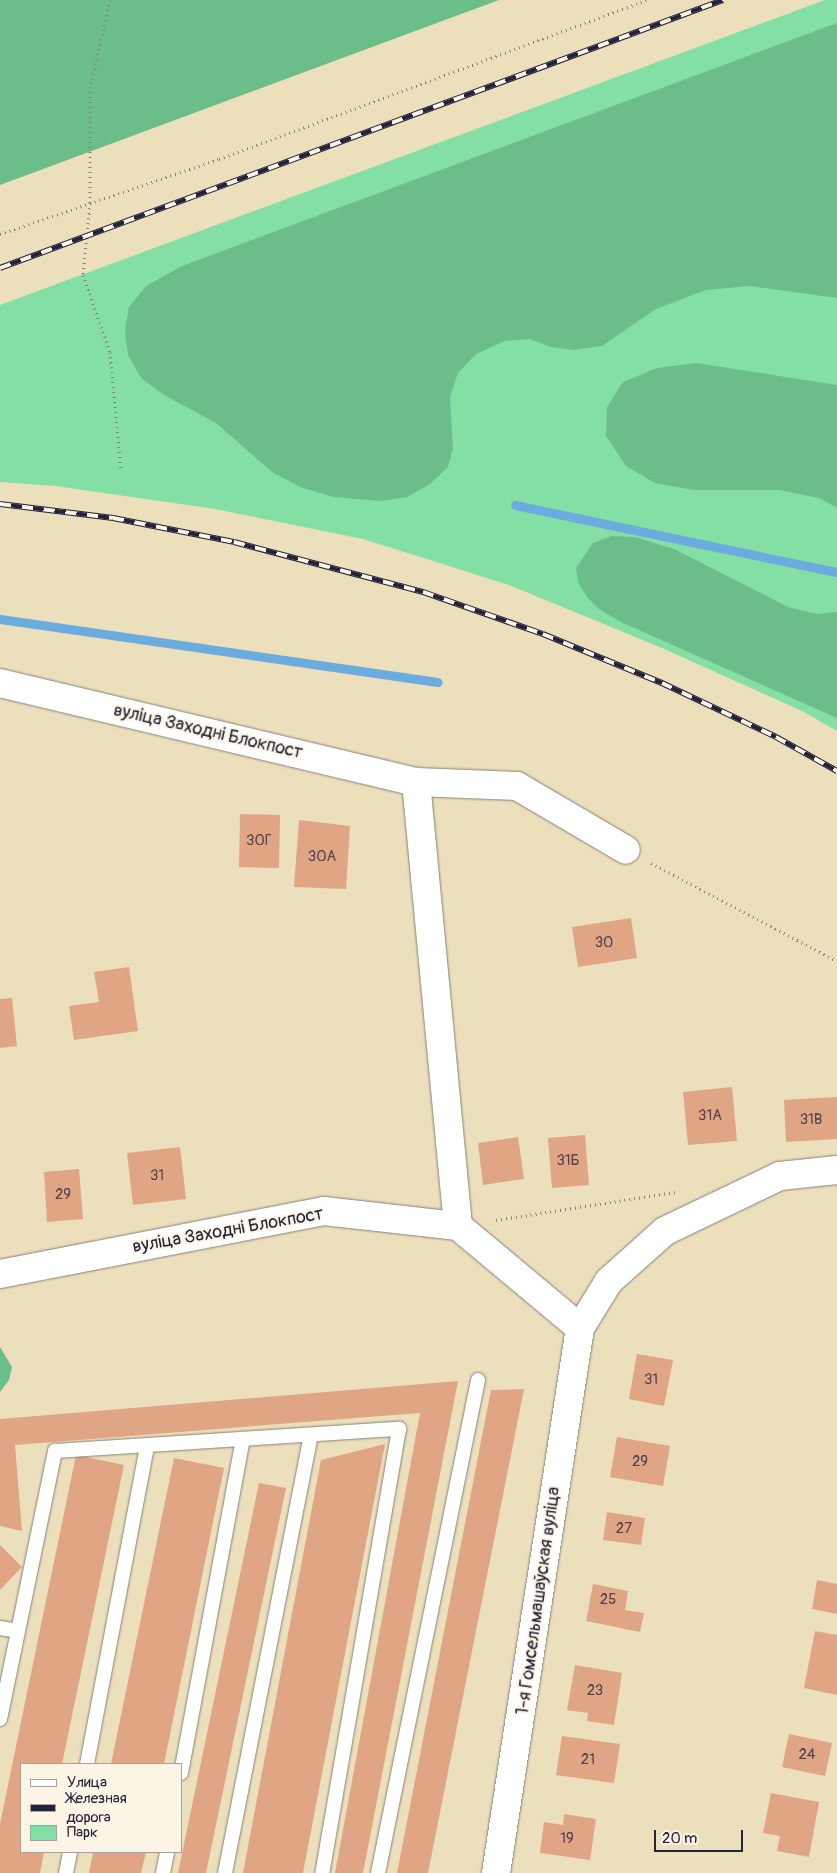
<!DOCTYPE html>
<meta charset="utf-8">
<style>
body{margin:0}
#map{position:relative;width:837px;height:1873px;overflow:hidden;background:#ecdfbc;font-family:Pangolin,sans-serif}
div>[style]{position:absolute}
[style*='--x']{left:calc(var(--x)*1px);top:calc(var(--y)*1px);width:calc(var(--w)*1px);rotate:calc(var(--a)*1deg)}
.green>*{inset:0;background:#84dfa5}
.forest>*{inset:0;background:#6bbe8a}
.stream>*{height:9px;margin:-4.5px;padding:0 4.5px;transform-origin:4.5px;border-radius:4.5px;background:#6bacdf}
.building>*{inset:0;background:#e0a585}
.path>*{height:3px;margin-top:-1.5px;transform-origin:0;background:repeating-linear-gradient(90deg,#87807c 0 1px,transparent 0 5px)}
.roads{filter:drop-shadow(0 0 1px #87807c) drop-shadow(0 0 1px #87807c)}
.lane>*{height:14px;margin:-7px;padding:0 7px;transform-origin:7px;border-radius:7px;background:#fff}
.street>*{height:28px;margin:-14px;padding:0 14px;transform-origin:14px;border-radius:14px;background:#fff}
.rail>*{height:5.5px;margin-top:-2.75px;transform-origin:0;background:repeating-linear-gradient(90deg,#fcf5e5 0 11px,#22223b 0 22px);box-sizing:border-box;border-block:1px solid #22223b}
span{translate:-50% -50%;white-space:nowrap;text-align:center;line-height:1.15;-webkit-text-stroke:4px #fcf5e5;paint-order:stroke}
.number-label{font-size:15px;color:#52434e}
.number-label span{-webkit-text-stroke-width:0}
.street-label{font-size:18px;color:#22223b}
.legend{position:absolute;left:20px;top:1763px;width:162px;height:90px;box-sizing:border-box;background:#fcf5e5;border:1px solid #a5a1a1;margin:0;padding:6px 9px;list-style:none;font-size:15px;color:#22223b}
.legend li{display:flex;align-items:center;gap:10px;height:25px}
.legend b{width:25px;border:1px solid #a5a1a1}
.scale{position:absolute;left:654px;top:1830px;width:89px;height:22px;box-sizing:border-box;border:2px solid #22223b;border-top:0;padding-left:6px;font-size:15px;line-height:18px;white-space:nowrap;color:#22223b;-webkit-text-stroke:4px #fcf5e5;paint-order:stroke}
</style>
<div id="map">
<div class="green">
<i style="clip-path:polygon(825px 0,837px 0,837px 731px,804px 712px,662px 648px,509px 585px,363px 539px,215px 509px,55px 486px,0 482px,0 305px)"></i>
</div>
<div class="forest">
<i style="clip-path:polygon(0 0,499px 0,0 185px)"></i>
<i style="clip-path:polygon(837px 23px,837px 298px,750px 286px,706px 290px,656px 309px,602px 346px,573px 350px,551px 347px,530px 339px,505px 341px,476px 354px,458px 373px,450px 397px,453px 448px,448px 467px,430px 484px,407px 497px,380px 501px,334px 497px,300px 487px,272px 472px,216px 423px,164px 395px,141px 378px,128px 355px,125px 331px,129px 307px,146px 286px,182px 266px)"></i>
<i style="clip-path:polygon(696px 363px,837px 385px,837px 508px,819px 498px,779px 490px,693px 490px,655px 483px,626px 466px,606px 436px,607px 407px,623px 382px,657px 368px)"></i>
<i style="clip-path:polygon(611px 536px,635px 537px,674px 549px,788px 607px,817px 614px,837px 612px,837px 718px,623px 623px,600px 610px,587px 597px,578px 582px,576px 568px,593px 543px)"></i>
<i style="clip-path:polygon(0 1347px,12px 1367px,9px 1380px,0 1392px)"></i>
</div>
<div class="stream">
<i style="--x:515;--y:505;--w:329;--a:11.8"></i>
<i style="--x:0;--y:619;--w:442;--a:8.2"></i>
</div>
<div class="building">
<i style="clip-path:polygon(240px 814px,280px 815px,279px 868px,239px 867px)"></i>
<i style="clip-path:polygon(299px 820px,350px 826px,346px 889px,294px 887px)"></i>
<i style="clip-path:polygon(631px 918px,637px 958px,578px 967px,572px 927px)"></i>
<i style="clip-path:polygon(129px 967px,138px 1031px,74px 1040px,69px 1006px,99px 1002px,94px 972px)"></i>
<i style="clip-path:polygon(12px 998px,17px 1046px,0 1048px,0 999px)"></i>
<i style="clip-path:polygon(732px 1087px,737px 1141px,688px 1145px,683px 1092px)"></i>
<i style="clip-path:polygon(837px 1097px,837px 1139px,786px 1142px,784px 1100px)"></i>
<i style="clip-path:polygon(585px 1135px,589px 1185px,552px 1188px,548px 1138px)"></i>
<i style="clip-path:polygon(518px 1137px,524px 1179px,483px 1185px,478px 1143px)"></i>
<i style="clip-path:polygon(180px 1147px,186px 1199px,133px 1205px,127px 1153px)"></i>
<i style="clip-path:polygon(79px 1169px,83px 1219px,47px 1222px,44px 1172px)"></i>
<i style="clip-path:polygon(637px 1354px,673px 1360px,664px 1406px,629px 1399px)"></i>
<i style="clip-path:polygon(458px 1381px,363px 1873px,335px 1873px,420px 1413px,15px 1445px,22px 1531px,0 1526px,0 1419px)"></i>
<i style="clip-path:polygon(524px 1389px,428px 1873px,397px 1873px,491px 1390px)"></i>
<i style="clip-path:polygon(617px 1437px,670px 1446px,663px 1486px,610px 1477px)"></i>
<i style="clip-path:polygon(385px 1444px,303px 1873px,243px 1873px,321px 1460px)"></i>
<i style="clip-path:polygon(76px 1455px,124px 1465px,62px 1764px,21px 1764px,21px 1852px,44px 1852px,40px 1873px,0 1873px,0 1824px)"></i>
<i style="clip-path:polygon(174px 1458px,224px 1468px,164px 1764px,111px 1764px)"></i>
<i style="clip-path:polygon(259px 1483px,286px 1488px,206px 1873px,178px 1873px)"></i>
<i style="clip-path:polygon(607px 1512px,645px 1518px,641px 1545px,603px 1540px)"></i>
<i style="clip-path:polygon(0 1545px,22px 1567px,0 1590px)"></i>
<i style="clip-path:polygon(817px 1580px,837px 1584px,837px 1614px,812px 1609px)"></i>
<i style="clip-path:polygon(593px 1584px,628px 1591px,625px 1610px,644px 1613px,640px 1632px,586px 1621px)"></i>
<i style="clip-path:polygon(815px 1631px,837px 1635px,837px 1695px,804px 1688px)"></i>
<i style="clip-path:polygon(575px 1665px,622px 1673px,614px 1725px,587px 1721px,588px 1713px,567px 1710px)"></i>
<i style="clip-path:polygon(789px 1734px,832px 1743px,825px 1776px,782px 1767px)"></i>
<i style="clip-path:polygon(562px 1736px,620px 1744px,614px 1783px,556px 1775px)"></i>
<i style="clip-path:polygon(771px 1793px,819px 1802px,809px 1857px,777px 1851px,780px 1836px,763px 1833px)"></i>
<i style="clip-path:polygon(564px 1814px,596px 1819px,590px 1860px,540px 1853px,544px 1822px,563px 1825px)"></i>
<i style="clip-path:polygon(93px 1852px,146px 1852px,141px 1873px,89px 1873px)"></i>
</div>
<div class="path">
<i style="--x:110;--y:0;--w:89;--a:102.9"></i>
<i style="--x:90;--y:87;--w:116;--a:90"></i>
<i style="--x:90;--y:203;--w:72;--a:95.6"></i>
<i style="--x:83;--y:275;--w:82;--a:70.7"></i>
<i style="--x:110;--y:352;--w:119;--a:84.7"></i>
<i style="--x:0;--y:234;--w:231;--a:-18.9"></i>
<i style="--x:219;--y:159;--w:456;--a:-20.4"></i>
<i style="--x:651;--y:863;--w:210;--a:27.8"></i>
<i style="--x:496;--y:1220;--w:181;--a:-8.9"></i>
</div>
<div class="roads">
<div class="lane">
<i style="--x:0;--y:1628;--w:18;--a:9"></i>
<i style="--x:0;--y:1719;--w:274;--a:-78.4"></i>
<i style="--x:55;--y:1451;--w:345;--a:-3.7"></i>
<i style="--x:399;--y:1429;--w:451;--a:99.8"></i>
<i style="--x:87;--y:1764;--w:324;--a:-79.3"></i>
<i style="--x:181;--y:1773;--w:340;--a:-79.5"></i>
<i style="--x:66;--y:1873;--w:21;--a:-79"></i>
<i style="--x:163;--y:1873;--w:21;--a:-79"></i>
<i style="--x:225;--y:1873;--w:446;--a:-78.9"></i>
<i style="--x:378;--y:1873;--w:503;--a:-78.53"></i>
</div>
<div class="street">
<i style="--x:0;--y:683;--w:428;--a:13.4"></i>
<i style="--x:458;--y:1226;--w:446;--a:-95.4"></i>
<i style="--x:416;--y:782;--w:101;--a:2.3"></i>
<i style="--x:517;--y:786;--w:126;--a:30.4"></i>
<i style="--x:0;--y:1274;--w:330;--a:-11"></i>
<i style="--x:324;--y:1211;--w:135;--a:6.4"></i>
<i style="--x:458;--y:1226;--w:159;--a:39.9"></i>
<i style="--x:580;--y:1328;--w:55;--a:-58.3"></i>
<i style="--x:609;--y:1281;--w:75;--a:-41.8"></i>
<i style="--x:665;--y:1231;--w:127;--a:-25.6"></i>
<i style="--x:780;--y:1176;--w:57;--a:-6"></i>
<i style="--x:496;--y:1873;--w:551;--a:-81.24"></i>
</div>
</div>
<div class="rail">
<i style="--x:0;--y:268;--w:771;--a:-20.34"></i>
<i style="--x:0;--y:504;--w:114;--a:7.1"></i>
<i style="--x:113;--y:518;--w:123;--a:11.2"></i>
<i style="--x:234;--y:542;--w:196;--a:14.8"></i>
<i style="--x:423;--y:592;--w:127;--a:19.3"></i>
<i style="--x:543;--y:634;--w:129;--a:22.4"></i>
<i style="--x:662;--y:683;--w:126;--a:25.3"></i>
<i style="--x:776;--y:737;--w:70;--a:29.1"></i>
</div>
<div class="number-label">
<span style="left:259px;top:841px">30Г</span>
<span style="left:322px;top:857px">30А</span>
<span style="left:604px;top:943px">30</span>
<span style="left:710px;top:1116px">31А</span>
<span style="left:811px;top:1120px">31В</span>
<span style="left:568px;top:1161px">31Б</span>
<span style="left:157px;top:1176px">31</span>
<span style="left:63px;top:1195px">29</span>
<span style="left:651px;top:1380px">31</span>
<span style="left:640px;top:1462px">29</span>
<span style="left:624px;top:1529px">27</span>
<span style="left:608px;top:1600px">25</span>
<span style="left:595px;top:1691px">23</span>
<span style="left:807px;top:1755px">24</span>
<span style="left:588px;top:1760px">21</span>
<span style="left:567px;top:1839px">19</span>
</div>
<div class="street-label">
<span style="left:208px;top:732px;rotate:13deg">вуліца Заходні Блокпост</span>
<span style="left:228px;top:1231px;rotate:-10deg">вуліца Заходні Блокпост</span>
<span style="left:539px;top:1601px;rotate:-82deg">1-я Гомсельмашаўская вуліца</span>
</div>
<ul class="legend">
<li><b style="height:6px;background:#fff"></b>Улица</li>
<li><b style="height:6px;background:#22223b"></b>Железная дорога</li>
<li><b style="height:14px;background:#84dfa5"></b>Парк</li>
</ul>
<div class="scale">20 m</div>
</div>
